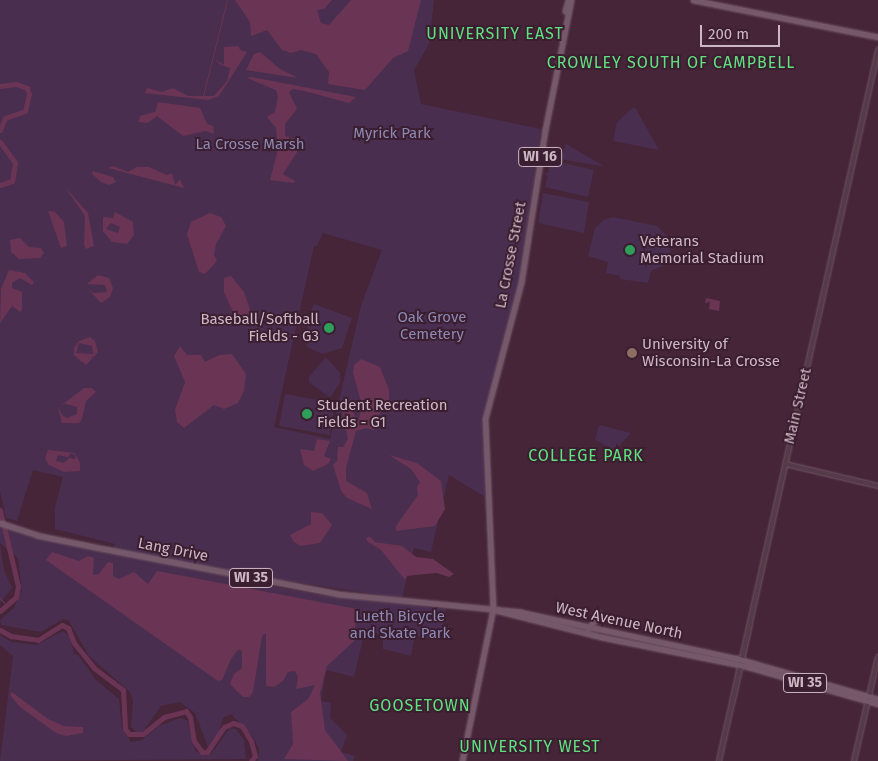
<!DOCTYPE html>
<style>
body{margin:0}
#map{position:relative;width:878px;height:761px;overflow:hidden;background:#462539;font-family:"Fira Sans",sans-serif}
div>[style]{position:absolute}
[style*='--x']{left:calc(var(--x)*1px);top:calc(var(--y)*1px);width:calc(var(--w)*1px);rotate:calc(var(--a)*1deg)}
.green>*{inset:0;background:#492e50}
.water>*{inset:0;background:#6a3454}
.stream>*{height:1px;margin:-0.5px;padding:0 0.5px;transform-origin:0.5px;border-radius:0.5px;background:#6a3454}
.river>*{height:5px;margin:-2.5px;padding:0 2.5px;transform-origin:2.5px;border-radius:2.5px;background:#6a3454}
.roads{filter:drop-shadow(0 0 1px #705564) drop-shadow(0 0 1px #705564)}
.tertiary>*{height:4px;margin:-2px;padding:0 2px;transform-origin:2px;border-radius:2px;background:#553a4a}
.primary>*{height:5px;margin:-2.5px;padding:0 2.5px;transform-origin:2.5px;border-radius:2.5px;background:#755869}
.dots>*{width:14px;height:14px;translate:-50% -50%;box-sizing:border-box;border:2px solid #3b1e2f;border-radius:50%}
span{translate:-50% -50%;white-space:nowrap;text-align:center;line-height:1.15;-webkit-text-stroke:4px #3b1e2f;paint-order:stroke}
.shield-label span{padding:1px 4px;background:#3b1e2f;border:1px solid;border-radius:4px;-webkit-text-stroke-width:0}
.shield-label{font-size:14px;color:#ceb7c4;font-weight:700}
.park-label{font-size:15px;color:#8c89b5}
.poi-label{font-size:15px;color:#ceb7c4}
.left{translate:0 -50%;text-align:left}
.right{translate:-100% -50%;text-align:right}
.street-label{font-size:15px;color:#ceb7c4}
.neighbourhood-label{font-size:16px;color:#60e181;letter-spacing:1px}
.scale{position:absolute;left:700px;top:25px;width:80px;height:22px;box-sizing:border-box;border:2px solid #ceb7c4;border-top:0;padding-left:6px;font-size:15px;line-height:18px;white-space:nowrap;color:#ceb7c4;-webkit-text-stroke:4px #3b1e2f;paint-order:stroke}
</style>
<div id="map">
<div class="green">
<i style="clip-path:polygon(evenodd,0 0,434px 0,429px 44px,414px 70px,421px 104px,541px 129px,519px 284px,482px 421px,485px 497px,449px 475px,431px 552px,414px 548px,402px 598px,261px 577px,260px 584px,320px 595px,446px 609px,440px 639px,415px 636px,411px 656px,383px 649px,383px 635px,365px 630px,354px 677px,326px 670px,321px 701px,331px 703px,330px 718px,347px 735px,341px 752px,355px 756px,353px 761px,258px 761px,259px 749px,254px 738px,231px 714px,223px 718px,219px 732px,208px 747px,195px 713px,180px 702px,161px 706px,143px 732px,137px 733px,131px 727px,133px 701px,130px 692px,89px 656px,69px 621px,63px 619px,41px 632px,1px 625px,0 620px,14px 608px,22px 590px,18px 558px,0 543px,0 526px,36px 538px,112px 554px,115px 544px,55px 529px,55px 507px,63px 477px,33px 470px,17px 521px,6px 518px,0 491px,0 0,323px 233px,382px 250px,361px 306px,330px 439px,274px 427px,314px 246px,317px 246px,323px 233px)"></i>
<i style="clip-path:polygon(634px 107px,636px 109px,659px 150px,613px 141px,617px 122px)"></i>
<i style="clip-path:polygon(566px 144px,602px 165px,601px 166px,560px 159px)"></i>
<i style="clip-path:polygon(551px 160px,594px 170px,588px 197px,545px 187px,548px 176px,544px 174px,548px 173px)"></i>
<i style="clip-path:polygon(543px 193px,589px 202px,584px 233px,538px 223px)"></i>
<i style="clip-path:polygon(613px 217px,657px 226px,668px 237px,671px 255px,663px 266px,651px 271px,648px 283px,620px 279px,620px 276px,606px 273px,608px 262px,588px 256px,595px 228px,604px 220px)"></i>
<i style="clip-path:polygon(314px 304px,352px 318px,342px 348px,322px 354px,307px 347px,308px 318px)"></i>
<i style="clip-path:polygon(326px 357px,340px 373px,340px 383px,330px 398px,309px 382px,309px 377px)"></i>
<i style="clip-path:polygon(285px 394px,335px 403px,330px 435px,279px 426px)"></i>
<i style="clip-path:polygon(599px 425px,631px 433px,615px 450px,595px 440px)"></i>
<i style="clip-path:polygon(0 545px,4px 570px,12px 588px,0 603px)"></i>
<i style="clip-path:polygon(63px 631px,70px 637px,74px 654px,78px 655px,96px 680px,119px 699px,122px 728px,131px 742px,142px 740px,159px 726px,180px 718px,187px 720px,196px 752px,211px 754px,230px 728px,236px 729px,244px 740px,246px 759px,0 761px,13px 656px,0 645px,0 635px,11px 642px,36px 645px)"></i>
</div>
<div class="water">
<i style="clip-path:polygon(235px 0,332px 0,324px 9px,317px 10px,321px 23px,329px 25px,351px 0,421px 0,408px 51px,393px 58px,365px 90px,328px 84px,329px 72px,316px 54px,301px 50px,291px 53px,282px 50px,267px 30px,251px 36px,250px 22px)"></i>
<i style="clip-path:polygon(239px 46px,240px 50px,247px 52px,219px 96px,208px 100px,145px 93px,147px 88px,162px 92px,173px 88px,188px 96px,214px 96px,227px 81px,230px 68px,221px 65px,215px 59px,224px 65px,224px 47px)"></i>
<i style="clip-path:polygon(260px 52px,280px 69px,298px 78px,246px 70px,254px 54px)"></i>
<i style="clip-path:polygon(251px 77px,356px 97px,349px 103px,304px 91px,293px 89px,289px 92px,297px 109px,285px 124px,285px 136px,298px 140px,301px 146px,283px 174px,295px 181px,294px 183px,270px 180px,278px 149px,276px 128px,267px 117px,275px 112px,278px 97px,276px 90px,247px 78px)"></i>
<i style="clip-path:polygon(158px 102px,200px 108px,207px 124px,213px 126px,214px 134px,206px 131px,183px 136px,157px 116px,148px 123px,139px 122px,140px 116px,155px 112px)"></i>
<i style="clip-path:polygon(113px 166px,128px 172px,137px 167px,149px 167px,167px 175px,172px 173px,175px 185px,180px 179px,184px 188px,108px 168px)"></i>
<i style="clip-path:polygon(93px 171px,113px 177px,116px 182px,109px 185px,101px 182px,92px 174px)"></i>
<i style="clip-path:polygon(65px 187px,88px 213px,94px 246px,86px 249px,84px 245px,85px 216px)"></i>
<i style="clip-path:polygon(48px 211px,55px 212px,64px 222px,67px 246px,61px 248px)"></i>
<i style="clip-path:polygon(evenodd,115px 212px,133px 222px,134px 235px,127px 244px,112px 242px,103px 231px,103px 217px,113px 218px,115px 212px,111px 223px,120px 227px,118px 233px,106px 229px,111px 223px)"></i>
<i style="clip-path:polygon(210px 213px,221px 217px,226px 226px,216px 244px,214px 255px,217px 261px,205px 274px,199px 272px,187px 234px,191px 222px)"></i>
<i style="clip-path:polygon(20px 238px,29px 247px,41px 248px,44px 253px,40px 258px,19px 259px,11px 252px,10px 240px)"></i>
<i style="clip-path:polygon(9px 270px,25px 273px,34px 282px,32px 285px,20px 278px,12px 283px,12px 288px,22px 292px,22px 310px,20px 312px,12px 306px,0 323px,1px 289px)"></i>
<i style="clip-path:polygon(98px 275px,109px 278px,113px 288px,110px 297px,101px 303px,87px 288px,93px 293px,107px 292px,105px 285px,87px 284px)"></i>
<i style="clip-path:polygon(231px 276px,244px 292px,252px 315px,252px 321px,248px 323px,237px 321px,224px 292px,224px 278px)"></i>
<i style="clip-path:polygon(706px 298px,720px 301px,719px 311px,709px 309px,710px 302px,705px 303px)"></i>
<i style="clip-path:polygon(evenodd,90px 337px,95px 341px,98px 352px,86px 365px,74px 355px,74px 348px,79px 341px,90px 337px,79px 343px,92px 346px,93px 354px,76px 353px,79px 343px)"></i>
<i style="clip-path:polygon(180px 346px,187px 355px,201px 355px,205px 362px,219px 355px,232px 354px,246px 374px,244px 391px,238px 403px,224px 409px,214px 405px,184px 428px,177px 422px,175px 410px,185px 382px,174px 356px)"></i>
<i style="clip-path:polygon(361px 359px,380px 367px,389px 390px,389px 403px,377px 417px,375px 430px,366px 428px,356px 431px,346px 468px,346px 481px,367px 493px,372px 509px,347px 498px,341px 491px,333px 465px,337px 461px,338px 447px,343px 447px,348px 439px,341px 406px,348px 397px,355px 417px,357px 420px,359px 418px,362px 405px,353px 373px,354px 365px)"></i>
<i style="clip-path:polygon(evenodd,84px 388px,92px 388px,96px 392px,86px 401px,82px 419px,79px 423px,62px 423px,58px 408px,84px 388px,63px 403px,77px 407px,77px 414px,67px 418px,62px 415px,59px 408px,63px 403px)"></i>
<i style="clip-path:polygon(317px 439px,330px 441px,324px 456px,331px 459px,328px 464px,313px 471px,304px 465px,300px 449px,314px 451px)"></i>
<i style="clip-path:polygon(evenodd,48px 450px,75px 453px,80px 463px,80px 471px,64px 472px,49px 465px,45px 458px,48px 450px,71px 453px,76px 455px,75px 459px,69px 458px,64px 463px,56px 461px,58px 455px,68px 457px,71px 453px)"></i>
<i style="clip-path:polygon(389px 455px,417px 463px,441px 481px,445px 509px,435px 526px,396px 531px,396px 526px,418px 495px,417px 487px,420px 482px,411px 469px)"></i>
<i style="clip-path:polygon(311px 512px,322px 513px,332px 525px,320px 543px,301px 546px,294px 542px,290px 535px,311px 524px)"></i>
<i style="clip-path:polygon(369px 536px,375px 542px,402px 546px,416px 557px,433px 559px,454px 574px,449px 577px,437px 573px,415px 575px,407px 576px,405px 580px,381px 550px,368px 542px,366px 539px)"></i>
<i style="clip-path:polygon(52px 552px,79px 561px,88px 556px,94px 558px,93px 575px,99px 574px,108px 562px,113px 563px,113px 576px,119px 579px,134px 572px,148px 584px,157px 571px,357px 609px,354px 641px,327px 666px,320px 693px,325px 730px,348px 761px,284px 759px,293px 744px,291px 712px,308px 699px,315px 685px,296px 689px,298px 677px,295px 671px,288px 672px,283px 681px,274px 687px,266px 686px,266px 633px,262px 636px,253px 692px,249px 697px,243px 697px,230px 684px,234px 674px,242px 668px,242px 651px,238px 650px,231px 659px,222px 680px,218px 681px,46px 560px)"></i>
<i style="clip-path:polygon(12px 692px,48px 719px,64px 726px,83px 727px,83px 733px,66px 736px,56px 733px,20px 707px,10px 695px)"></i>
</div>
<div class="stream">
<i style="--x:203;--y:96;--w:99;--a:-76"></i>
<i style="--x:0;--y:598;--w:11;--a:49"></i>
</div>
<div class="river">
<i style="--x:0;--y:86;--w:16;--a:-7"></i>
<i style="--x:16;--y:84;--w:12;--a:20"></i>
<i style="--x:27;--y:88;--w:6;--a:72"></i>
<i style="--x:29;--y:94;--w:17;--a:103"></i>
<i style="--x:25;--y:111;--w:21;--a:161"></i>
<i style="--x:5;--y:118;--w:13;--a:113"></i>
<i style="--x:0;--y:142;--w:26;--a:54"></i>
<i style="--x:15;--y:163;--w:18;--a:99"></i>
<i style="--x:12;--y:181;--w:13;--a:162"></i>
<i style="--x:0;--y:510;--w:78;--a:76.7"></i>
<i style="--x:18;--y:586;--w:11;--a:100"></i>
<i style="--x:16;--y:597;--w:21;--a:139"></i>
<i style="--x:0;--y:630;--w:13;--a:29"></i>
<i style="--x:11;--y:636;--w:27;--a:8"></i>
<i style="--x:38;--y:640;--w:28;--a:-32"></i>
<i style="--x:62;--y:625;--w:7;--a:27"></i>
<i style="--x:68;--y:628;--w:16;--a:68"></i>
<i style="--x:74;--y:643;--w:32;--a:51"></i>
<i style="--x:94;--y:668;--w:36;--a:37"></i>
<i style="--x:123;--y:690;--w:39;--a:87"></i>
<i style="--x:125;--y:729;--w:6;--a:51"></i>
<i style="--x:129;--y:734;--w:14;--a:0"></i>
<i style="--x:143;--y:734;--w:27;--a:-39"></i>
<i style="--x:164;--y:717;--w:23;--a:-15"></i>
<i style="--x:186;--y:711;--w:7;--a:56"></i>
<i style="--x:190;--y:717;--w:24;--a:81"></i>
<i style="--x:194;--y:741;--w:14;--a:54"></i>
<i style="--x:202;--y:752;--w:5;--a:0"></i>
<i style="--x:207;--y:752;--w:30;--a:-56"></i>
<i style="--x:224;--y:727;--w:10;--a:-24"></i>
<i style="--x:233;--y:723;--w:9;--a:18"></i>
<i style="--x:242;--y:726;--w:17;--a:59"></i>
<i style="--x:251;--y:741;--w:16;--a:75"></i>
<i style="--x:255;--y:756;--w:6;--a:129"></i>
</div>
<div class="roads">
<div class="tertiary">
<i style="--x:785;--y:464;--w:96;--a:13.3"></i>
<i style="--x:732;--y:704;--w:82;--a:-77.3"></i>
<i style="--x:719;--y:761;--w:729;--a:-77.39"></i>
<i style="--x:854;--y:761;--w:107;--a:-77"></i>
</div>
<div class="primary">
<i style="--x:693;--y:0;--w:189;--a:11.3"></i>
<i style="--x:565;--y:11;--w:11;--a:-75"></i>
<i style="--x:0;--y:523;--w:38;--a:18"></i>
<i style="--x:36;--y:535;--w:70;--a:11.5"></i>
<i style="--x:105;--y:549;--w:237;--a:10.9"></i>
<i style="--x:338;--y:594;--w:183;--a:5.6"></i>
<i style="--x:520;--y:612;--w:220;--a:12.1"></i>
<i style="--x:735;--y:658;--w:149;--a:16"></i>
<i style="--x:495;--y:610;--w:109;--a:14.3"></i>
<i style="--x:601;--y:637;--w:147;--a:11.4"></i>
<i style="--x:745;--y:666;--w:138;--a:15.9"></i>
<i style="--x:588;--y:629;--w:19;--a:-54"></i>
<i style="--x:462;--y:761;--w:155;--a:-78.5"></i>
<i style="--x:493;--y:609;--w:190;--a:-92.4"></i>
<i style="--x:485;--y:419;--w:141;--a:-75.2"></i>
<i style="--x:521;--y:283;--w:155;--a:-81.1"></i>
<i style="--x:545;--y:130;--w:133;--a:-78.7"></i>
</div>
</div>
<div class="dots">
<i style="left:630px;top:250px;background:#2e9e5b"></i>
<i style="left:329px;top:328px;background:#2e9e5b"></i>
<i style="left:632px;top:353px;background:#8d6e63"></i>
<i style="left:307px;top:414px;background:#2e9e5b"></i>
</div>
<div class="shield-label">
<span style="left:540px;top:157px">WI 16</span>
<span style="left:251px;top:578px">WI 35</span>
<span style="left:805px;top:683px">WI 35</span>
</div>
<div class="park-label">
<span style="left:392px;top:134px">Myrick Park</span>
<span style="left:250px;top:145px">La Crosse Marsh</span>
<span style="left:432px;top:326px">Oak Grove<br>Cemetery</span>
<span style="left:400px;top:625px">Lueth Bicycle<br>and Skate Park</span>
</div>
<div class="poi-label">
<span class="left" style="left:640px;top:250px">Veterans<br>Memorial Stadium</span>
<span class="right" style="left:319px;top:328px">Baseball/Softball<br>Fields - G3</span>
<span class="left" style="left:642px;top:353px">University of<br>Wisconsin-La Crosse</span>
<span class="left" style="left:317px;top:414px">Student Recreation<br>Fields - G1</span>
</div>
<div class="street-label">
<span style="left:511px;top:255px;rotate:-79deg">La Crosse Street</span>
<span style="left:798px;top:406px;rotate:-77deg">Main Street</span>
<span style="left:173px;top:550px;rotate:11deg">Lang Drive</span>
<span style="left:619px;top:621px;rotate:12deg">West Avenue North</span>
</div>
<div class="neighbourhood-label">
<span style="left:495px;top:34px">UNIVERSITY EAST</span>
<span style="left:671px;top:63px">CROWLEY SOUTH OF CAMPBELL</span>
<span style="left:586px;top:456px">COLLEGE PARK</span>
<span style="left:420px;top:706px">GOOSETOWN</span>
<span style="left:530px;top:747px">UNIVERSITY WEST</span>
</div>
<div class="scale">200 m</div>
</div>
